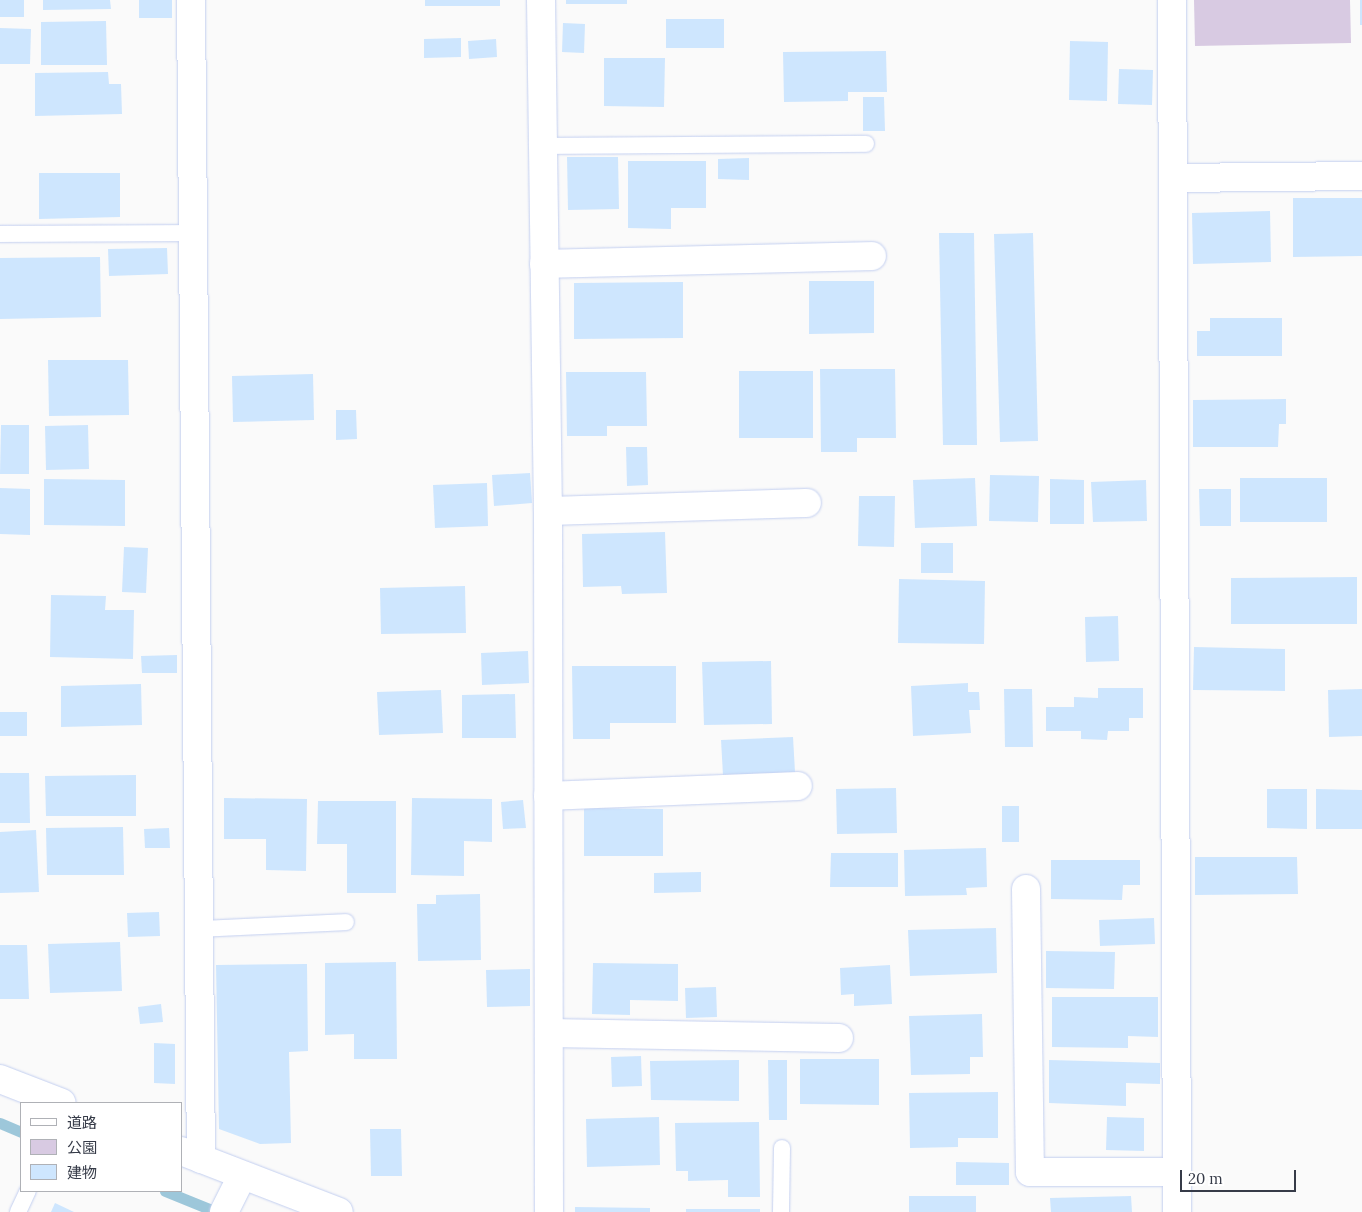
<!DOCTYPE html>
<meta charset="utf-8">
<style>
body{margin:0}
#map{position:relative;width:1362px;height:1212px;overflow:hidden;background:#fafafa;font-family:Lora,"Noto Sans JP",serif}
div>[style]{position:absolute}
[style*='--x']{left:calc(var(--x)*1px);top:calc(var(--y)*1px);width:calc(var(--w)*1px);rotate:calc(var(--a)*1deg)}
.green>*{inset:0;background:#d8cae2}
.stream>*{height:11px;margin:-5.5px;padding:0 5.5px;transform-origin:5.5px;border-radius:5.5px;background:#9dc7da}
.building>*{inset:0;background:#cee6fe}
.roads{filter:drop-shadow(0 0 1px #c3cff0) drop-shadow(0 0 1px #c3cff0)}
.lane>*{height:16px;margin:-8px;padding:0 8px;transform-origin:8px;border-radius:8px;background:#fff}
.street>*{height:28px;margin:-14px;padding:0 14px;transform-origin:14px;border-radius:14px;background:#fff}
.secondary>*{height:28px;margin:-14px;padding:0 14px;transform-origin:14px;border-radius:14px;background:#fff}
span{translate:-50% -50%;white-space:nowrap;text-align:center;line-height:1.15;-webkit-text-stroke:4.5px #fff;paint-order:stroke}
.legend{position:absolute;left:20px;top:1102px;width:162px;height:90px;box-sizing:border-box;background:#fff;border:1px solid #afb1b6;margin:0;padding:6px 9px;list-style:none;font-size:15px;color:#363b48}
.legend li{display:flex;align-items:center;gap:10px;height:25px}
.legend b{width:25px;border:1px solid #afb1b6}
.scale{position:absolute;left:1180px;top:1170px;width:116px;height:22px;box-sizing:border-box;border:2px solid #363b48;border-top:0;padding-left:6px;font-size:15px;line-height:18px;white-space:nowrap;color:#363b48;-webkit-text-stroke:4px #fff;paint-order:stroke}
</style>
<div id="map">
<div class="green">
<i style="clip-path:polygon(1194px 0,1350px 0,1351px 43px,1195px 46px)"></i>
</div>
<div class="stream">
<i style="--x:0;--y:1123;--w:23;--a:23"></i>
<i style="--x:165;--y:1191;--w:56;--a:22"></i>
</div>
<div class="building">
<i style="clip-path:polygon(0 0,24px 0,24px 17px,0 17px)"></i>
<i style="clip-path:polygon(43px 0,110px 0,111px 9px,43px 10px)"></i>
<i style="clip-path:polygon(139px 0,172px 0,172px 18px,139px 18px)"></i>
<i style="clip-path:polygon(425px 0,500px 0,500px 6px,425px 6px)"></i>
<i style="clip-path:polygon(566px 0,627px 0,627px 4px,566px 4px)"></i>
<i style="clip-path:polygon(1360px 0,1362px 0,1362px 25px,1360px 25px)"></i>
<i style="clip-path:polygon(666px 19px,724px 19px,724px 48px,666px 48px)"></i>
<i style="clip-path:polygon(106px 21px,107px 65px,41px 65px,41px 22px)"></i>
<i style="clip-path:polygon(563px 23px,585px 24px,584px 53px,562px 52px)"></i>
<i style="clip-path:polygon(0 28px,31px 29px,30px 64px,0 64px)"></i>
<i style="clip-path:polygon(461px 38px,461px 57px,424px 58px,424px 39px)"></i>
<i style="clip-path:polygon(496px 39px,497px 57px,469px 59px,468px 41px)"></i>
<i style="clip-path:polygon(1070px 41px,1108px 42px,1107px 101px,1069px 100px)"></i>
<i style="clip-path:polygon(886px 51px,887px 92px,848px 92px,848px 101px,784px 102px,783px 52px)"></i>
<i style="clip-path:polygon(604px 58px,665px 58px,664px 107px,604px 106px)"></i>
<i style="clip-path:polygon(1119px 69px,1153px 70px,1152px 105px,1118px 104px)"></i>
<i style="clip-path:polygon(108px 72px,109px 84px,121px 84px,122px 114px,35px 116px,35px 73px)"></i>
<i style="clip-path:polygon(863px 97px,884px 97px,885px 131px,863px 131px)"></i>
<i style="clip-path:polygon(567px 157px,618px 157px,619px 209px,568px 210px)"></i>
<i style="clip-path:polygon(749px 158px,749px 180px,718px 179px,718px 159px)"></i>
<i style="clip-path:polygon(628px 161px,706px 161px,706px 208px,671px 208px,671px 229px,628px 228px)"></i>
<i style="clip-path:polygon(39px 173px,120px 173px,120px 217px,39px 219px)"></i>
<i style="clip-path:polygon(1293px 198px,1362px 198px,1362px 256px,1293px 257px)"></i>
<i style="clip-path:polygon(1270px 211px,1271px 262px,1193px 264px,1192px 213px)"></i>
<i style="clip-path:polygon(939px 233px,974px 233px,977px 445px,943px 445px)"></i>
<i style="clip-path:polygon(1033px 233px,1038px 441px,1000px 442px,994px 234px)"></i>
<i style="clip-path:polygon(167px 248px,168px 274px,109px 276px,108px 249px)"></i>
<i style="clip-path:polygon(100px 257px,101px 317px,0 319px,0 258px)"></i>
<i style="clip-path:polygon(809px 281px,874px 281px,874px 333px,809px 334px)"></i>
<i style="clip-path:polygon(683px 282px,683px 338px,574px 339px,574px 283px)"></i>
<i style="clip-path:polygon(1210px 318px,1282px 318px,1282px 356px,1197px 356px,1197px 331px,1210px 331px)"></i>
<i style="clip-path:polygon(48px 360px,128px 360px,129px 415px,49px 416px)"></i>
<i style="clip-path:polygon(820px 369px,895px 369px,896px 438px,857px 438px,857px 452px,821px 452px)"></i>
<i style="clip-path:polygon(739px 371px,813px 371px,813px 438px,739px 438px)"></i>
<i style="clip-path:polygon(566px 372px,646px 372px,647px 426px,607px 426px,607px 436px,567px 436px)"></i>
<i style="clip-path:polygon(313px 374px,314px 420px,233px 422px,232px 376px)"></i>
<i style="clip-path:polygon(1286px 399px,1286px 424px,1279px 424px,1278px 447px,1193px 447px,1193px 400px)"></i>
<i style="clip-path:polygon(336px 410px,356px 410px,357px 439px,336px 440px)"></i>
<i style="clip-path:polygon(1px 425px,29px 425px,29px 474px,0 474px)"></i>
<i style="clip-path:polygon(88px 425px,89px 469px,46px 470px,45px 426px)"></i>
<i style="clip-path:polygon(626px 447px,647px 447px,648px 485px,627px 486px)"></i>
<i style="clip-path:polygon(530px 473px,532px 503px,494px 506px,492px 475px)"></i>
<i style="clip-path:polygon(990px 475px,1039px 476px,1038px 522px,989px 521px)"></i>
<i style="clip-path:polygon(975px 478px,977px 526px,915px 528px,913px 480px)"></i>
<i style="clip-path:polygon(1240px 478px,1327px 478px,1327px 522px,1240px 522px)"></i>
<i style="clip-path:polygon(44px 479px,125px 480px,125px 526px,44px 525px)"></i>
<i style="clip-path:polygon(1050px 479px,1084px 480px,1084px 524px,1050px 524px)"></i>
<i style="clip-path:polygon(1146px 480px,1147px 521px,1093px 522px,1091px 482px)"></i>
<i style="clip-path:polygon(487px 483px,488px 526px,435px 528px,433px 485px)"></i>
<i style="clip-path:polygon(0 488px,30px 489px,30px 535px,0 534px)"></i>
<i style="clip-path:polygon(1199px 489px,1231px 489px,1231px 526px,1200px 526px)"></i>
<i style="clip-path:polygon(859px 496px,895px 496px,894px 547px,858px 546px)"></i>
<i style="clip-path:polygon(665px 532px,667px 593px,622px 594px,621px 586px,583px 587px,582px 534px)"></i>
<i style="clip-path:polygon(921px 543px,953px 543px,953px 573px,921px 573px)"></i>
<i style="clip-path:polygon(124px 547px,148px 548px,146px 593px,122px 592px)"></i>
<i style="clip-path:polygon(1357px 577px,1357px 624px,1231px 624px,1231px 578px)"></i>
<i style="clip-path:polygon(899px 579px,985px 581px,984px 644px,898px 643px)"></i>
<i style="clip-path:polygon(465px 586px,466px 633px,381px 634px,380px 588px)"></i>
<i style="clip-path:polygon(51px 595px,106px 596px,105px 610px,134px 610px,133px 659px,50px 657px)"></i>
<i style="clip-path:polygon(1118px 616px,1119px 661px,1086px 662px,1085px 617px)"></i>
<i style="clip-path:polygon(1194px 647px,1285px 649px,1285px 691px,1193px 690px)"></i>
<i style="clip-path:polygon(528px 651px,529px 683px,482px 685px,481px 653px)"></i>
<i style="clip-path:polygon(177px 655px,177px 673px,142px 673px,141px 656px)"></i>
<i style="clip-path:polygon(771px 661px,772px 724px,704px 725px,702px 662px)"></i>
<i style="clip-path:polygon(572px 666px,676px 666px,676px 723px,610px 723px,610px 739px,573px 739px)"></i>
<i style="clip-path:polygon(968px 683px,968px 692px,979px 692px,980px 710px,969px 710px,971px 733px,913px 736px,911px 686px)"></i>
<i style="clip-path:polygon(141px 684px,142px 725px,61px 727px,61px 686px)"></i>
<i style="clip-path:polygon(1098px 688px,1143px 688px,1143px 718px,1129px 718px,1129px 731px,1108px 731px,1107px 740px,1081px 739px,1081px 731px,1046px 731px,1046px 707px,1074px 707px,1074px 697px,1098px 698px)"></i>
<i style="clip-path:polygon(1004px 689px,1032px 689px,1033px 747px,1005px 747px)"></i>
<i style="clip-path:polygon(1362px 689px,1362px 736px,1329px 737px,1328px 690px)"></i>
<i style="clip-path:polygon(441px 690px,443px 733px,379px 735px,377px 692px)"></i>
<i style="clip-path:polygon(515px 694px,516px 738px,462px 738px,462px 695px)"></i>
<i style="clip-path:polygon(0 712px,27px 712px,27px 736px,0 736px)"></i>
<i style="clip-path:polygon(793px 737px,795px 772px,723px 775px,721px 740px)"></i>
<i style="clip-path:polygon(0 773px,29px 773px,30px 823px,0 823px)"></i>
<i style="clip-path:polygon(136px 775px,136px 816px,46px 816px,45px 776px)"></i>
<i style="clip-path:polygon(896px 788px,897px 833px,837px 834px,836px 789px)"></i>
<i style="clip-path:polygon(1267px 789px,1307px 789px,1307px 829px,1267px 828px)"></i>
<i style="clip-path:polygon(1316px 789px,1362px 790px,1362px 829px,1316px 829px)"></i>
<i style="clip-path:polygon(224px 798px,307px 799px,306px 871px,266px 870px,266px 839px,224px 839px)"></i>
<i style="clip-path:polygon(412px 798px,492px 799px,492px 842px,464px 841px,464px 876px,411px 875px)"></i>
<i style="clip-path:polygon(523px 800px,526px 828px,503px 829px,501px 802px)"></i>
<i style="clip-path:polygon(318px 801px,396px 801px,396px 893px,347px 893px,347px 844px,317px 844px)"></i>
<i style="clip-path:polygon(1002px 806px,1019px 806px,1019px 842px,1002px 842px)"></i>
<i style="clip-path:polygon(584px 808px,663px 809px,663px 856px,584px 856px)"></i>
<i style="clip-path:polygon(123px 827px,124px 875px,47px 875px,46px 828px)"></i>
<i style="clip-path:polygon(169px 828px,170px 848px,145px 848px,144px 829px)"></i>
<i style="clip-path:polygon(36px 830px,39px 892px,0 893px,0 832px)"></i>
<i style="clip-path:polygon(986px 848px,987px 887px,966px 888px,967px 895px,905px 896px,904px 850px)"></i>
<i style="clip-path:polygon(831px 853px,898px 853px,898px 887px,830px 887px)"></i>
<i style="clip-path:polygon(1195px 857px,1297px 857px,1298px 894px,1195px 895px)"></i>
<i style="clip-path:polygon(1051px 860px,1140px 860px,1140px 885px,1123px 885px,1122px 900px,1051px 899px)"></i>
<i style="clip-path:polygon(701px 872px,701px 892px,654px 893px,654px 873px)"></i>
<i style="clip-path:polygon(480px 894px,481px 960px,418px 961px,417px 904px,436px 904px,436px 895px)"></i>
<i style="clip-path:polygon(159px 912px,160px 936px,128px 937px,127px 913px)"></i>
<i style="clip-path:polygon(1154px 918px,1155px 944px,1100px 946px,1099px 920px)"></i>
<i style="clip-path:polygon(996px 928px,997px 973px,910px 976px,908px 930px)"></i>
<i style="clip-path:polygon(120px 942px,122px 991px,50px 993px,48px 944px)"></i>
<i style="clip-path:polygon(0 945px,27px 945px,29px 999px,0 999px)"></i>
<i style="clip-path:polygon(1046px 951px,1115px 952px,1114px 989px,1046px 988px)"></i>
<i style="clip-path:polygon(396px 962px,397px 1059px,354px 1059px,354px 1034px,325px 1035px,325px 963px)"></i>
<i style="clip-path:polygon(593px 963px,678px 964px,678px 1001px,630px 1000px,630px 1015px,592px 1014px)"></i>
<i style="clip-path:polygon(307px 964px,308px 1051px,289px 1052px,291px 1143px,260px 1144px,219px 1129px,216px 965px)"></i>
<i style="clip-path:polygon(890px 965px,892px 1004px,854px 1006px,854px 994px,841px 995px,840px 968px)"></i>
<i style="clip-path:polygon(530px 969px,530px 1006px,487px 1007px,486px 970px)"></i>
<i style="clip-path:polygon(716px 987px,717px 1017px,686px 1018px,685px 988px)"></i>
<i style="clip-path:polygon(1052px 997px,1158px 997px,1158px 1037px,1128px 1036px,1128px 1048px,1052px 1047px)"></i>
<i style="clip-path:polygon(161px 1004px,163px 1022px,140px 1024px,138px 1007px)"></i>
<i style="clip-path:polygon(982px 1014px,983px 1057px,970px 1057px,970px 1074px,911px 1075px,909px 1016px)"></i>
<i style="clip-path:polygon(154px 1043px,175px 1044px,175px 1084px,154px 1083px)"></i>
<i style="clip-path:polygon(641px 1056px,642px 1086px,612px 1087px,611px 1057px)"></i>
<i style="clip-path:polygon(800px 1059px,879px 1059px,879px 1105px,800px 1104px)"></i>
<i style="clip-path:polygon(739px 1060px,739px 1101px,651px 1100px,650px 1061px)"></i>
<i style="clip-path:polygon(768px 1060px,787px 1060px,787px 1120px,769px 1120px)"></i>
<i style="clip-path:polygon(1049px 1060px,1160px 1063px,1160px 1084px,1126px 1083px,1126px 1106px,1049px 1103px)"></i>
<i style="clip-path:polygon(998px 1092px,998px 1138px,958px 1138px,958px 1147px,910px 1148px,909px 1093px)"></i>
<i style="clip-path:polygon(659px 1117px,660px 1165px,587px 1167px,586px 1119px)"></i>
<i style="clip-path:polygon(1107px 1117px,1144px 1118px,1144px 1151px,1106px 1150px)"></i>
<i style="clip-path:polygon(759px 1122px,760px 1197px,728px 1197px,728px 1180px,688px 1181px,688px 1171px,676px 1171px,675px 1123px)"></i>
<i style="clip-path:polygon(370px 1129px,401px 1129px,402px 1176px,371px 1176px)"></i>
<i style="clip-path:polygon(956px 1162px,1009px 1163px,1009px 1185px,956px 1185px)"></i>
<i style="clip-path:polygon(909px 1196px,976px 1196px,976px 1212px,909px 1212px)"></i>
<i style="clip-path:polygon(1131px 1196px,1132px 1212px,1051px 1212px,1050px 1198px)"></i>
<i style="clip-path:polygon(55px 1203px,74px 1212px,51px 1212px)"></i>
<i style="clip-path:polygon(575px 1207px,650px 1208px,650px 1212px,575px 1212px)"></i>
<i style="clip-path:polygon(686px 1209px,760px 1209px,760px 1212px,686px 1212px)"></i>
</div>
<div class="roads">
<div class="lane">
<i style="--x:543;--y:146;--w:323;--a:-0.4"></i>
<i style="--x:0;--y:234;--w:195;--a:-0.3"></i>
<i style="--x:200;--y:929;--w:146;--a:-2.7"></i>
<i style="--x:18;--y:1212;--w:23;--a:-65"></i>
<i style="--x:781;--y:1212;--w:64;--a:-89.1"></i>
</div>
<div class="street">
<i style="--x:191;--y:0;--w:1159;--a:89.51"></i>
<i style="--x:541;--y:0;--w:511;--a:89.22"></i>
<i style="--x:548;--y:511;--w:701;--a:89.92"></i>
<i style="--x:1172;--y:0;--w:1212;--a:89.76"></i>
<i style="--x:1173;--y:178;--w:189;--a:-0.6"></i>
<i style="--x:544;--y:264;--w:328;--a:-1.4"></i>
<i style="--x:548;--y:511;--w:259;--a:-1.8"></i>
<i style="--x:548;--y:796;--w:250;--a:-2.3"></i>
<i style="--x:1026;--y:889;--w:283;--a:89.2"></i>
<i style="--x:1030;--y:1172;--w:147;--a:0"></i>
<i style="--x:549;--y:1033;--w:290;--a:1"></i>
<i style="--x:224;--y:1212;--w:40;--a:-63.4"></i>
</div>
<div class="secondary">
<i style="--x:0;--y:1079;--w:66;--a:21.2"></i>
<i style="--x:181;--y:1151;--w:169;--a:21.1"></i>
</div>
</div>
<ul class="legend">
<li><b style="height:6px;background:#fff"></b>道路</li>
<li><b style="height:14px;background:#d8cae2"></b>公園</li>
<li><b style="height:14px;background:#cee6fe"></b>建物</li>
</ul>
<div class="scale">20 m</div>
</div>
